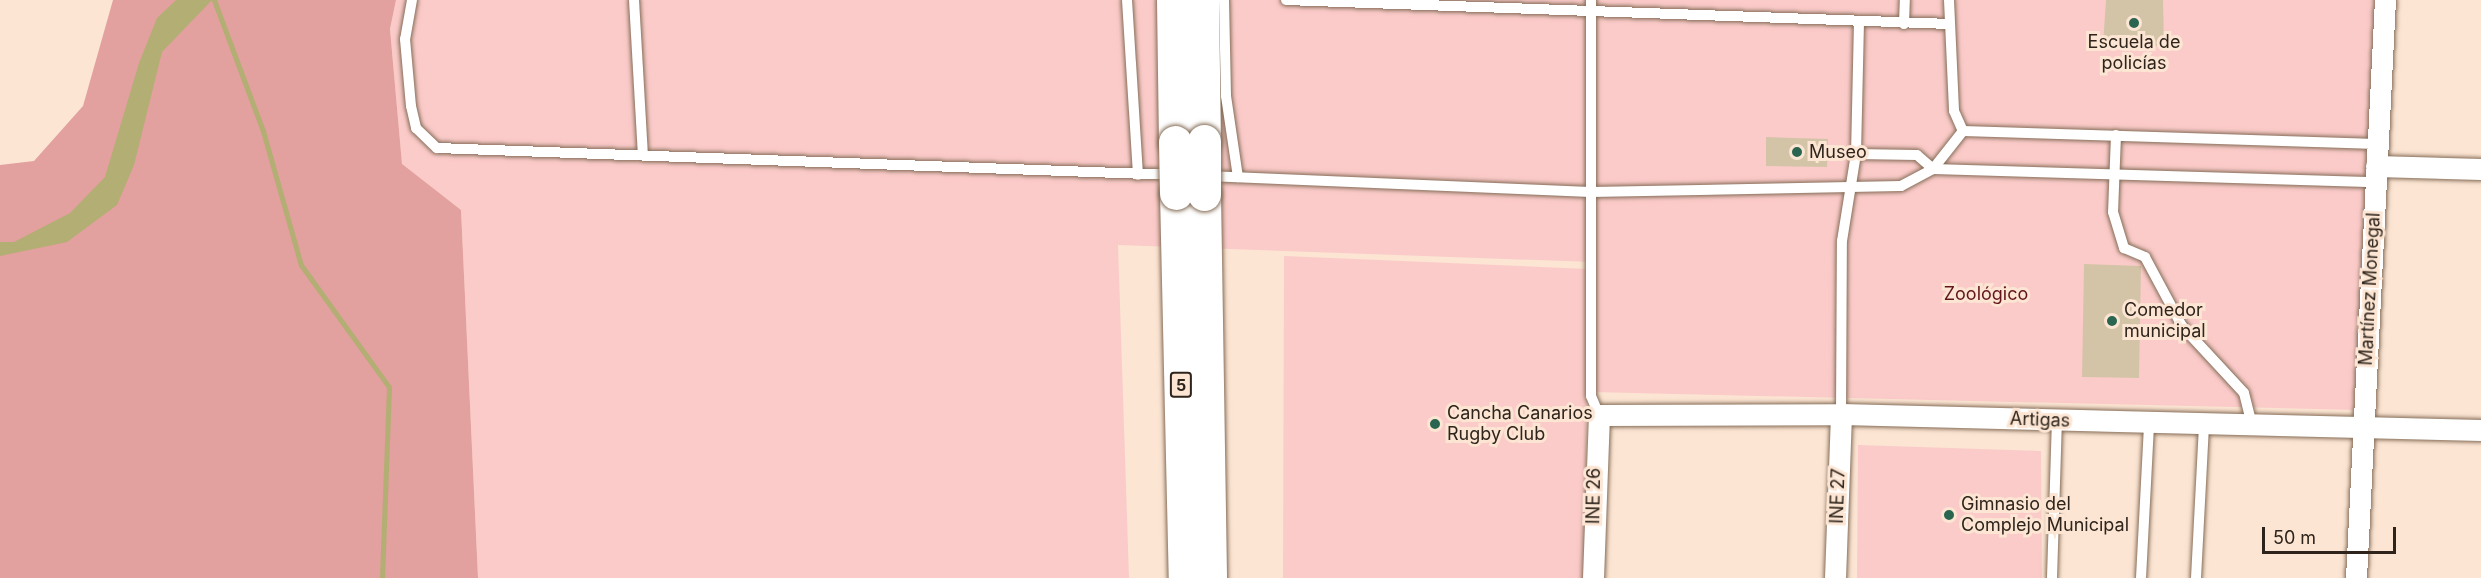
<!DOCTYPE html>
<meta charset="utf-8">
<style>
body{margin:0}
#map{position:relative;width:2481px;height:578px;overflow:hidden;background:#fce5d3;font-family:Inter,sans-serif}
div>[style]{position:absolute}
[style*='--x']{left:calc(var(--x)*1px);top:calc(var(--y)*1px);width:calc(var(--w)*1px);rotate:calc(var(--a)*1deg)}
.green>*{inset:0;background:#fbcbc9}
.forest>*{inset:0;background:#e2a09e}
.water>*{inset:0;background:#b3ae73}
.stream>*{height:5px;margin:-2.5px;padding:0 2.5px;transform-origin:2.5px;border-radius:2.5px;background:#b3ae73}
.building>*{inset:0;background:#d4c4a7}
.roads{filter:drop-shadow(0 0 2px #856d58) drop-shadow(0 0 2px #856d58)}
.service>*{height:10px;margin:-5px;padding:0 5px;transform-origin:5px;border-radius:5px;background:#fff}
.minor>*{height:21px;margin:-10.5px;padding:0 10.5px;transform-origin:10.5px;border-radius:10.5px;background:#fff}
.trunk>*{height:33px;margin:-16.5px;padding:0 16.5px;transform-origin:16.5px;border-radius:16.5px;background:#fff}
.bridges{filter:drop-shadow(0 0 2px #856d58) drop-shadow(0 0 2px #856d58)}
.trunk-bridge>*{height:33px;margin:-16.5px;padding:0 16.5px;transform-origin:16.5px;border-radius:16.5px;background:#fff}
.dots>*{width:16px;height:16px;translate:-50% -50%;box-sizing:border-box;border:3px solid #fce5d3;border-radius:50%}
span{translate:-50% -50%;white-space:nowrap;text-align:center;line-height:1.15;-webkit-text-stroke:6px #fce5d3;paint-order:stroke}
.shield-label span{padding:2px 4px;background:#fce5d3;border:2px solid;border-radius:4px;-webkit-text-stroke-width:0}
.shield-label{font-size:16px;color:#2e241b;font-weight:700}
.poi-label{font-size:18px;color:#2e241b}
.left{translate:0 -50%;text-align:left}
.street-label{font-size:18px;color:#2e241b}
.park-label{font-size:18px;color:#62151c}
.scale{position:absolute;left:2262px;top:527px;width:134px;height:27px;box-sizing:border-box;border:3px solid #2e241b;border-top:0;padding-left:8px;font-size:18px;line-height:21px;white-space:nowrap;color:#2e241b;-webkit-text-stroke:4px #fce5d3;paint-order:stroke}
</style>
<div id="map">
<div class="green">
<i style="clip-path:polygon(396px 0,2375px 0,2358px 410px,1592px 392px,1592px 262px,1118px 245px,1129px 578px,478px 578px,461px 210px,402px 165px,390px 29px)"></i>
<i style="clip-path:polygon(1284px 256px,1588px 269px,1585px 578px,1283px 578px)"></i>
<i style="clip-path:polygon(1858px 445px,2041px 451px,2042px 578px,1857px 578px)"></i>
</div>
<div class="forest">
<i style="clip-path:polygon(113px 0,396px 0,390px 29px,402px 164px,461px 210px,478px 578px,0 578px,0 165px,34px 161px,83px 106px)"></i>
</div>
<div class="water">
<i style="clip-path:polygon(176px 0,212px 0,162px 52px,134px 165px,117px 205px,67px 242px,0 256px,0 242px,14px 242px,70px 213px,105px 177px,139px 63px,157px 18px)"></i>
</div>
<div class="stream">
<i style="--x:214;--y:0;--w:140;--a:69.5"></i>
<i style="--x:263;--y:131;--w:139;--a:74.2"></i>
<i style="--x:301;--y:265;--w:150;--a:54.2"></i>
<i style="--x:389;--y:387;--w:191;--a:92.1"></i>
</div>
<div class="building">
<i style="clip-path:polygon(2106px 0,2163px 0,2164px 46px,2103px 45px)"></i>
<i style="clip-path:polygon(1766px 137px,1828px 139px,1827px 167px,1766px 166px)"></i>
<i style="clip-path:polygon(2084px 264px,2141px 266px,2139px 378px,2082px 377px)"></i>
</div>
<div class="roads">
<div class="service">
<i style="--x:412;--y:0;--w:40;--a:100"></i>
<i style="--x:405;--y:39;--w:67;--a:84.9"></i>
<i style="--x:411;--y:106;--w:23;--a:77"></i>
<i style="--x:416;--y:128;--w:29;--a:44"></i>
<i style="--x:437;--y:148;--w:736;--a:2.1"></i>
<i style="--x:634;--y:0;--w:155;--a:86.7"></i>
<i style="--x:1127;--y:0;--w:175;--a:86.4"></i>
<i style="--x:1224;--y:0;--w:96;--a:88.8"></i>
<i style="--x:1226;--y:96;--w:82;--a:81.6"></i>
<i style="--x:1286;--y:0;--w:664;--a:2.07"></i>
<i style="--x:1591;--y:0;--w:396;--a:90"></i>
<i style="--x:1591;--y:396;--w:21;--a:67"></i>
<i style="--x:1949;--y:0;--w:111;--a:87.4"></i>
<i style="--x:1954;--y:111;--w:22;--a:66"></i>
<i style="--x:1904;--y:24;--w:24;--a:-88"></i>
<i style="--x:1963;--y:131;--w:414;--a:1.8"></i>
<i style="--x:2116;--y:135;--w:77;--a:92.2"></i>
<i style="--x:2113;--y:212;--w:38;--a:73"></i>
<i style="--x:2124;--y:248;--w:23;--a:23"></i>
<i style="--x:2145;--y:257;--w:78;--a:61.8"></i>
<i style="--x:2182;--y:326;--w:91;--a:47.2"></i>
<i style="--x:2244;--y:393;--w:33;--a:76"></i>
<i style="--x:1856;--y:154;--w:61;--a:0.9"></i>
<i style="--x:1917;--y:155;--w:21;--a:41"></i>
<i style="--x:1933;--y:169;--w:443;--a:1.7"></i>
<i style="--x:1207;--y:176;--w:384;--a:2.4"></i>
<i style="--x:1591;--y:192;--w:310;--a:-1.1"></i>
<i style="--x:1901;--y:186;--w:36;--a:-28"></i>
<i style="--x:1933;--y:169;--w:48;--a:-51.7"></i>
<i style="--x:1841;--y:414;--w:173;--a:-89.7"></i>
<i style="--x:1842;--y:241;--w:88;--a:-80.9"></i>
<i style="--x:1856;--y:154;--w:130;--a:-88.7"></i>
<i style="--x:2052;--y:578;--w:157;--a:-88.2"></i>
<i style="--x:2141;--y:578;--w:155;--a:-87"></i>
<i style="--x:2196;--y:578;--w:154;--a:-87"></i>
</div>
<div class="minor">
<i style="--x:2376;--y:166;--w:105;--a:1.6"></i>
<i style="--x:1593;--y:578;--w:163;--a:-87.9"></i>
<i style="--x:1599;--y:415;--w:242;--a:-0.2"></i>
<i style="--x:1841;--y:414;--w:640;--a:1.43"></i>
<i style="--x:1835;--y:578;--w:164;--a:-87.9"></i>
<i style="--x:2356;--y:578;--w:579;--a:-87.13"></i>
</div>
<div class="trunk">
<i style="--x:1173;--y:0;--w:142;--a:89.2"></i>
<i style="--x:1202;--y:0;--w:141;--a:89.2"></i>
<i style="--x:1176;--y:193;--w:385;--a:88.7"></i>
<i style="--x:1204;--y:194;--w:384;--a:89.1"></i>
</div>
</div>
<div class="bridges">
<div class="trunk-bridge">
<i style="--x:1204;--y:141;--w:53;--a:90"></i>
<i style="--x:1175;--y:142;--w:51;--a:88.9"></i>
</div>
</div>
<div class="dots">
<i style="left:2134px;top:23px;background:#2a654f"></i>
<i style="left:1797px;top:152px;background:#2a654f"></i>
<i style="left:2112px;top:321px;background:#2a654f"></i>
<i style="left:1435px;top:424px;background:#2a654f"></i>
<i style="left:1949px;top:515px;background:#2a654f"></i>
</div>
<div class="shield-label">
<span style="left:1181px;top:385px">5</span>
</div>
<div class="poi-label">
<span style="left:2134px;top:53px">Escuela de<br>policías</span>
<span class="left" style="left:1809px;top:152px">Museo</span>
<span class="left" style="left:2124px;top:321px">Comedor<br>municipal</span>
<span class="left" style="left:1447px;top:424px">Cancha Canarios<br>Rugby Club</span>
<span class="left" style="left:1961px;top:515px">Gimnasio del<br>Complejo Municipal</span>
</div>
<div class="street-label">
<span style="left:2370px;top:289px;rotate:-87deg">Martínez Monegal</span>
<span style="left:2040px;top:420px;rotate:2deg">Artigas</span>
<span style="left:1594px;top:496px;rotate:-89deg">INE 26</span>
<span style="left:1838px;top:496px;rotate:-88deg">INE 27</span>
</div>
<div class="park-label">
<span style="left:1986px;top:294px">Zoológico</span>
</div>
<div class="scale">50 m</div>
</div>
